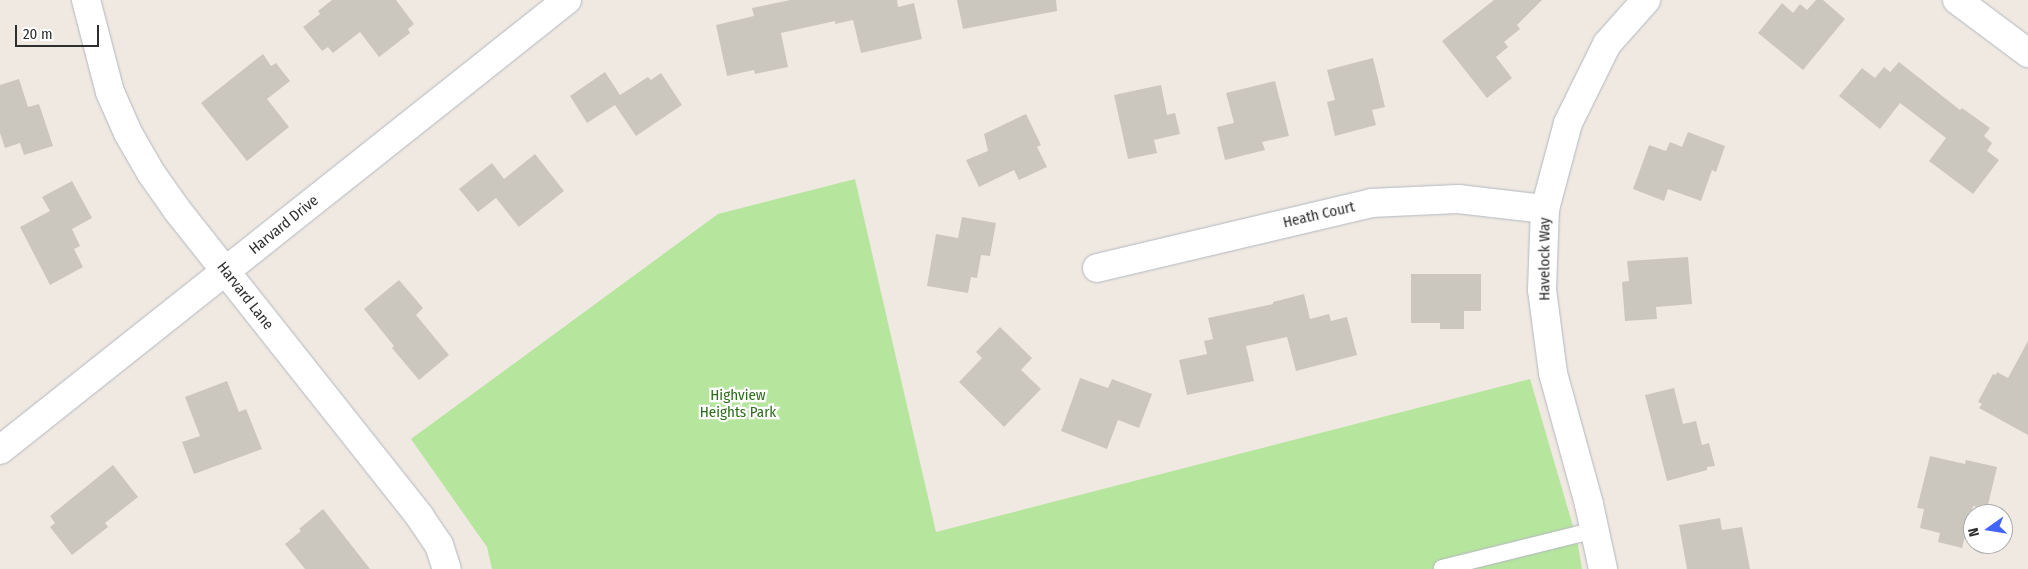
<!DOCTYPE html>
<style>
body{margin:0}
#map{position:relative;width:2028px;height:569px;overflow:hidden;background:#efe9e1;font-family:"Fira Sans Condensed",sans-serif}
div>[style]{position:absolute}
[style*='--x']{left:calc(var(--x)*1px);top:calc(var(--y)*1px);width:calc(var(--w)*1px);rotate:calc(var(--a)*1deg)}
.green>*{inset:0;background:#b6e59e}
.building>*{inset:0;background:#cbc7bf}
.roads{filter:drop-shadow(0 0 1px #b4b7c1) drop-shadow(0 0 1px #b4b7c1)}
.service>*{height:16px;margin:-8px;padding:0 8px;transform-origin:8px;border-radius:8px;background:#fff}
.minor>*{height:28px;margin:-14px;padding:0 14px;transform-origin:14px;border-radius:14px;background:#fff}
.tertiary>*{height:28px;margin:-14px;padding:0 14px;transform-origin:14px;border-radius:14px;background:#fff}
span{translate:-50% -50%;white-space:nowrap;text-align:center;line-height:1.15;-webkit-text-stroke:4.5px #fff;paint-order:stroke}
.street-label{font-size:15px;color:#2e2e2e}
.park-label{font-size:15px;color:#2c6e1b}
.north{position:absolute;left:1963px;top:504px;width:50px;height:50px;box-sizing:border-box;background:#fff;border:1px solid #ababab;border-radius:50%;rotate:257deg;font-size:14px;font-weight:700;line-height:20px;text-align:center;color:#2e2e2e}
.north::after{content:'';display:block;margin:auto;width:18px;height:22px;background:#4264fb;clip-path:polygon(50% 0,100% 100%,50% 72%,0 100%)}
.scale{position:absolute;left:15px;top:25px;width:84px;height:22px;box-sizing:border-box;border:2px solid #2e2e2e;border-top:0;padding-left:6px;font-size:15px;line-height:18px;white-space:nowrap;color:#2e2e2e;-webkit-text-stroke:4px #fff;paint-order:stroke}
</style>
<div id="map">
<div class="green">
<i style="clip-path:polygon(855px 179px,936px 532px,1530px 379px,1577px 540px,1582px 569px,492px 569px,487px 547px,411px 439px,718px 214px)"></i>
</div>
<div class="building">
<i style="clip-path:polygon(332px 0,396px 0,414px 24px,408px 29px,410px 33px,379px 57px,360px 32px,333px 53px,328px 47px,322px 51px,303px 27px,320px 14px,318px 11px)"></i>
<i style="clip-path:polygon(790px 0,897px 0,898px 7px,914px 3px,922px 39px,861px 53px,853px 20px,835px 24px,835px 21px,781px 33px,788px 67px,755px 74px,754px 70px,727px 76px,716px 25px,754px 16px,752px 8px)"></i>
<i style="clip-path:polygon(957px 0,1056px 0,1057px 11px,963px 29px)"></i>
<i style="clip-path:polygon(1494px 0,1542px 0,1517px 25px,1520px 29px,1504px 42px,1508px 47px,1496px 57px,1512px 78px,1487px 98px,1442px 41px)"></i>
<i style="clip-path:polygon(1816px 0,1823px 0,1845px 19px,1803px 70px,1758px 33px,1782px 3px,1793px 13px,1800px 4px,1807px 10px)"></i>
<i style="clip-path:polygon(263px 54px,271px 66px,276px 63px,290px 81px,267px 99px,289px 127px,247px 161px,201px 103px)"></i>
<i style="clip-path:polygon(1373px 58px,1385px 107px,1372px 110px,1376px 125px,1335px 136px,1327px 102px,1335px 100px,1327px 70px)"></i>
<i style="clip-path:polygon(1899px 62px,1960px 110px,1962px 108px,1990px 128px,1984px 136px,1992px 143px,1987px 151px,1999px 160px,1973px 194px,1929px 161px,1946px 138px,1900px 103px,1880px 129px,1839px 96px,1862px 68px,1875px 78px,1884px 67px,1890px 72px)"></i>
<i style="clip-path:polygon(605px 72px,620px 95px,648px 77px,651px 80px,661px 73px,682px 105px,636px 136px,615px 105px,587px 123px,570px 96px)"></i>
<i style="clip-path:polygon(19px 79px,28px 107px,39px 104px,53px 146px,24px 155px,20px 143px,5px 148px,0 133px,0 85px)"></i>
<i style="clip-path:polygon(1275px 81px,1289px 136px,1262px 142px,1265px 150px,1225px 160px,1217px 127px,1234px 123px,1226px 93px)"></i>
<i style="clip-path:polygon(1161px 85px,1167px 115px,1175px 113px,1180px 134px,1154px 140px,1157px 153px,1128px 159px,1114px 95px)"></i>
<i style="clip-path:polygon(1026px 114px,1041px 145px,1037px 147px,1047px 167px,1019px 180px,1014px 170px,979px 187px,966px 160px,988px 151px,984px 134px)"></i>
<i style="clip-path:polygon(1688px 132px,1725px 146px,1716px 172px,1712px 170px,1701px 201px,1668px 189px,1664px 201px,1633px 189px,1649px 145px,1666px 151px,1670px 142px,1682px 147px)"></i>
<i style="clip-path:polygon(535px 154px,564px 191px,519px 227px,496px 198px,478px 212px,459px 189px,492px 163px,504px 179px)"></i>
<i style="clip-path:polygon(72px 181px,92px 218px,72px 229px,80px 246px,74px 249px,83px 267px,50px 285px,20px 227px,50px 211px,42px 197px)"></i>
<i style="clip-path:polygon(962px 217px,996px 223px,990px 256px,981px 255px,977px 278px,971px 277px,968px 293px,927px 286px,936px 234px,958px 238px)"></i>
<i style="clip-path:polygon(1688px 257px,1692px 304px,1656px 307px,1657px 319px,1625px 321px,1622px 282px,1629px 281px,1627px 261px)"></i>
<i style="clip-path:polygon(1411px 274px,1481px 274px,1481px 311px,1464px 311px,1464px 329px,1440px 329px,1440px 323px,1411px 323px)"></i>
<i style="clip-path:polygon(399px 280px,423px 308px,416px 315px,449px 355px,419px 380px,392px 348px,394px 346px,364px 309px)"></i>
<i style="clip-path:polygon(1304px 294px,1310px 319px,1329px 314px,1331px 321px,1347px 317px,1357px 355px,1296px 371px,1287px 337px,1246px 346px,1254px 381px,1187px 395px,1179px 360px,1207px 354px,1204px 341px,1213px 339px,1208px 318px,1273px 304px,1273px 302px)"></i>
<i style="clip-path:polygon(1000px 327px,1032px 358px,1021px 370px,1041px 389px,1004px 427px,959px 382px,982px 358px,976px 352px)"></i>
<i style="clip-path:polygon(2028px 341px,2028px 435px,1979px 408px,1982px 404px,1978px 402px,1993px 374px,1996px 375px,1997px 372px,2008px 378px)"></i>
<i style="clip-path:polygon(1080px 378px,1108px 388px,1112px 379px,1152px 394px,1139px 428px,1118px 420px,1107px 449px,1061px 431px)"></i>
<i style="clip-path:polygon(227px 381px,239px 412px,246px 409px,262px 449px,194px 474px,182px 442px,200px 436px,185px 397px)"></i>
<i style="clip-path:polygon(1674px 388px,1683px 424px,1696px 421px,1702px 445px,1709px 443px,1715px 466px,1707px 467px,1707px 470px,1667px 481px,1645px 395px)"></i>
<i style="clip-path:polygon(1930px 456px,1965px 464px,1966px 460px,1997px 467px,1987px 509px,1973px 506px,1962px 548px,1938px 542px,1940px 533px,1920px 528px,1924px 509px,1917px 508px)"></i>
<i style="clip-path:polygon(113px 465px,138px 497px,105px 523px,108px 527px,72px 555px,50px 527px,55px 523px,50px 516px)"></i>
<i style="clip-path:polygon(323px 509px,370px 569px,305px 569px,285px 544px,301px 531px,299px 529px)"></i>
<i style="clip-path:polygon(1720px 518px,1722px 530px,1742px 527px,1750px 569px,1687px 569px,1679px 525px)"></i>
</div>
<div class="roads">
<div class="service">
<i style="--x:1442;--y:568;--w:158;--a:-13.9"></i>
</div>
<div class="minor">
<i style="--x:86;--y:0;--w:95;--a:75.4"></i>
<i style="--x:110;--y:92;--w:45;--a:66.3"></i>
<i style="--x:128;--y:133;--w:46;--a:60.1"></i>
<i style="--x:151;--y:173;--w:45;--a:54.9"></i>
<i style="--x:177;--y:210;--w:392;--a:51.6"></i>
<i style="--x:420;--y:517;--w:34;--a:56"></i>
<i style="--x:439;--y:545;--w:25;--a:72"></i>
<i style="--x:1097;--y:268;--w:282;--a:-13.3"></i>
<i style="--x:1371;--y:203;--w:87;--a:-2.6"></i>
<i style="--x:1458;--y:199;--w:88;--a:6.6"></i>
<i style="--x:0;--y:450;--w:724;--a:-38.44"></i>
<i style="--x:1603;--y:569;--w:66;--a:-102.2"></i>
<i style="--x:1589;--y:504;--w:136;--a:-105.4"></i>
<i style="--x:1553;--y:373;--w:84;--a:-97.5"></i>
<i style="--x:1542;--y:290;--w:81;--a:-87.9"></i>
<i style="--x:1545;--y:209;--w:89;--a:-75"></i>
<i style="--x:1568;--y:123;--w:88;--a:-63.7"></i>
<i style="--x:1607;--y:44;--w:59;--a:-48.4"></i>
</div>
<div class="tertiary">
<i style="--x:1957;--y:0;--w:89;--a:36.7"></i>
</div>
</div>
<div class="street-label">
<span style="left:1319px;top:215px;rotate:-13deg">Heath Court</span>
<span style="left:284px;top:225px;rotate:-39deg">Harvard Drive</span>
<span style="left:1545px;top:259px;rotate:-90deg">Havelock Way</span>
<span style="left:245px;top:296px;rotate:52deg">Harvard Lane</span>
</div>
<div class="park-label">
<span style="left:738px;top:404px">Highview<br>Heights Park</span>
</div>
<div class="north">N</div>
<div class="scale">20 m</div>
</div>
